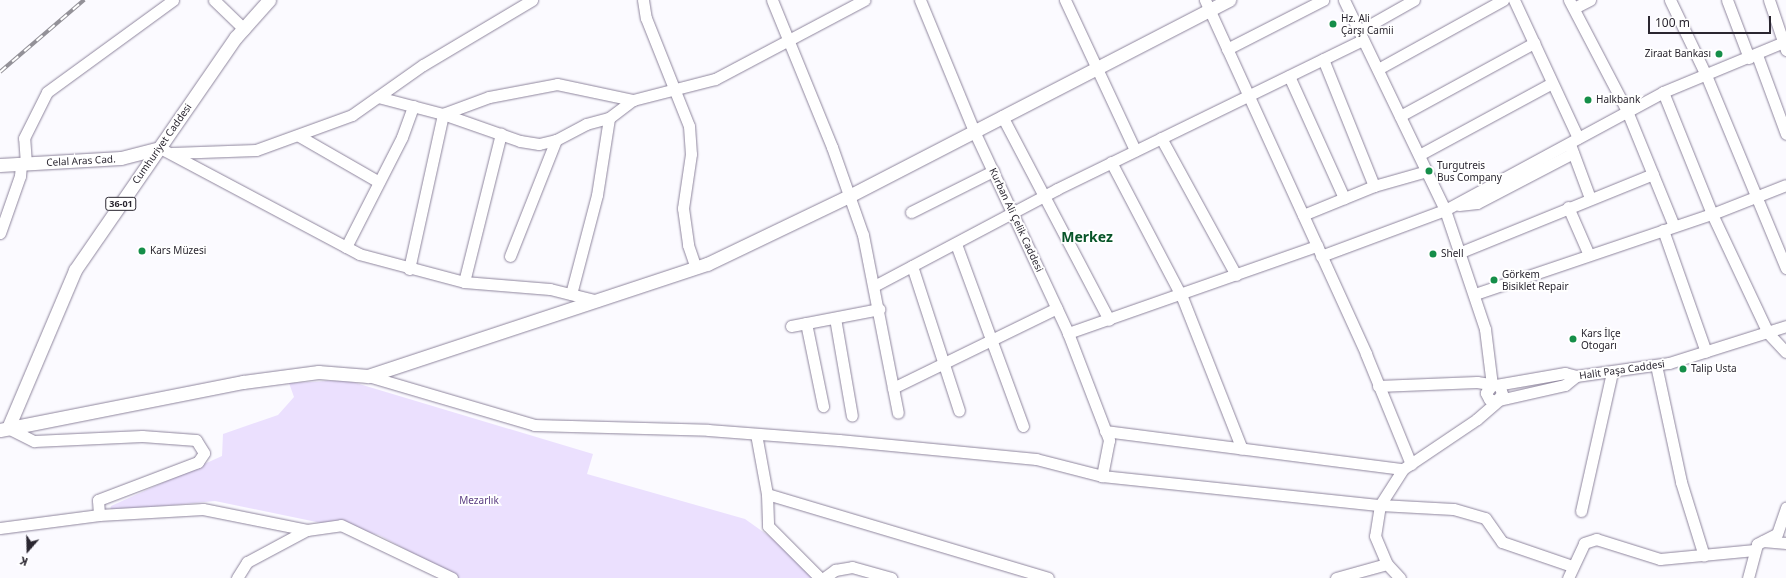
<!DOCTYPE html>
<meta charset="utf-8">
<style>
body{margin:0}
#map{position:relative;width:1786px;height:578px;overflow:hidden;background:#fbfaff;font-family:"Noto Sans",sans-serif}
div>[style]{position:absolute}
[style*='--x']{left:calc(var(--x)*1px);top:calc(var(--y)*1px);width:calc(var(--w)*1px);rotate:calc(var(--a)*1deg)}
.green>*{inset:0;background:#ebe0fe}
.roads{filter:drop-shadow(0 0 1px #8e859d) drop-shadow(0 0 1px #8e859d)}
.minor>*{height:11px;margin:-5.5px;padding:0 5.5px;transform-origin:5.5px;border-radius:5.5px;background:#fff}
.major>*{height:13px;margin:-6.5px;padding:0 6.5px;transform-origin:6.5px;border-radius:6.5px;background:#fff}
.rail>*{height:4px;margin-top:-2px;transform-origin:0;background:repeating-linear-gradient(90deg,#fff 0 8px,#939198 0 16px);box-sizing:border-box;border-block:1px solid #939198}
.dots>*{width:11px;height:11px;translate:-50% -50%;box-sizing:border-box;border:2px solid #fff;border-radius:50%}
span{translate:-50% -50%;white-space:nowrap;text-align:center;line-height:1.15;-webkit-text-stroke:3.5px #fff;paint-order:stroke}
.shield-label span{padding:1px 3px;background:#fff;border:1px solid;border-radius:3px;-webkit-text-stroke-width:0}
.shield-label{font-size:9px;color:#2a2630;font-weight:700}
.poi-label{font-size:10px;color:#2a2630}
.left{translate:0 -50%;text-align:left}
.right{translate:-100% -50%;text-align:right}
.street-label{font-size:10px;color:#2a2630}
.park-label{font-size:10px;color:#5b3e83}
.district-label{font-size:14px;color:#085529;font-weight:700}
.north{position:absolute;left:8px;top:530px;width:40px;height:40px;-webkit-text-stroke:3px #fff;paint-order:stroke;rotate:200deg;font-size:11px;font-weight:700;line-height:16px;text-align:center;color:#2a2630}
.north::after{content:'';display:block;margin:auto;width:14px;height:18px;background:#2a2630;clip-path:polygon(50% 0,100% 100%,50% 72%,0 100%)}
.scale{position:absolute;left:1648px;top:16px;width:123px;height:18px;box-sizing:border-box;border:2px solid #2a2630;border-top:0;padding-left:5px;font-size:12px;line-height:14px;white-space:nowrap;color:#2a2630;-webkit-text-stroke:3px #fff;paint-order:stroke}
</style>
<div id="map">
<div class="green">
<i style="clip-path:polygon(346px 380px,593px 454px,587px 474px,745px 519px,783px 546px,816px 578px,458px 578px,379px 535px,215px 501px,110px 511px,111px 506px,222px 456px,223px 434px,278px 415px,294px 397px,289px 383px)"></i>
</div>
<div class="roads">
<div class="minor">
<i style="--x:214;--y:0;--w:42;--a:44"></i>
<i style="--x:643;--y:0;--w:18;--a:81"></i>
<i style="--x:646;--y:18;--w:116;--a:68.3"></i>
<i style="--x:689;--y:126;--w:28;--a:86"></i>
<i style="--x:691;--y:154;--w:55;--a:98.4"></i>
<i style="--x:683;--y:208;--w:37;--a:82"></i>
<i style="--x:688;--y:245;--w:24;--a:71"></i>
<i style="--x:772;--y:0;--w:159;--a:67.8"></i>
<i style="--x:832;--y:147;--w:93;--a:70.6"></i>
<i style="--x:863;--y:235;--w:181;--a:78.9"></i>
<i style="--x:920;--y:0;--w:142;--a:67.6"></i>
<i style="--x:974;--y:131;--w:223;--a:65"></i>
<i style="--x:1068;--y:333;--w:115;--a:69"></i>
<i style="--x:1109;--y:440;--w:37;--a:101"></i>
<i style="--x:1065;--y:0;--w:166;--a:65"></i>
<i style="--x:1205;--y:0;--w:389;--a:65.5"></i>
<i style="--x:1366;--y:354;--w:119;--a:67.8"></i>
<i style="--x:1344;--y:0;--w:233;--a:64.3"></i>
<i style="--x:1445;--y:210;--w:126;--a:71.4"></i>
<i style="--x:1485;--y:329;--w:56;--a:82.9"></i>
<i style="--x:1514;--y:0;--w:152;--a:65.1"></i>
<i style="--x:1569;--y:0;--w:125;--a:62.4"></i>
<i style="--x:1627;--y:111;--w:124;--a:67.8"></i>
<i style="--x:1670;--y:0;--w:83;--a:64.4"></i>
<i style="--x:1706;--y:75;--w:209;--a:67.5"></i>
<i style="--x:1727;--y:0;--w:62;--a:69.2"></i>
<i style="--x:1769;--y:0;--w:53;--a:71.2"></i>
<i style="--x:1574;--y:8;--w:18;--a:-27"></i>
<i style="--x:1359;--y:31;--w:63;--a:-29.4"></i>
<i style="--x:1227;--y:49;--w:108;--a:-27"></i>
<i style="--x:1757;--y:55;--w:84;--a:69.8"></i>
<i style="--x:1323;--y:59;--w:137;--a:68.1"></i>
<i style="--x:1378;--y:69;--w:143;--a:-28.9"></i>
<i style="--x:1289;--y:76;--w:134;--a:65.7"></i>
<i style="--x:1663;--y:92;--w:131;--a:68.1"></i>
<i style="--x:1712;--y:214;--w:132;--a:64.8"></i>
<i style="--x:1768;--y:333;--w:26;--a:47"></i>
<i style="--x:378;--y:97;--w:67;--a:14.7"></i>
<i style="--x:443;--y:114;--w:49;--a:-20.3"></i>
<i style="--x:489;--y:97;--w:69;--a:-10.8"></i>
<i style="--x:557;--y:84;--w:78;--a:11.9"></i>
<i style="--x:633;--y:100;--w:85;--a:-14.4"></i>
<i style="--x:715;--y:79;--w:169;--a:-27.9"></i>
<i style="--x:1002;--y:116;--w:230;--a:62.3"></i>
<i style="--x:1400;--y:116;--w:153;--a:-28.6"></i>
<i style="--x:299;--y:136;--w:92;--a:29.9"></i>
<i style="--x:1161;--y:138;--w:156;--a:61.3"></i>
<i style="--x:1571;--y:147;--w:54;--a:69.6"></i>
<i style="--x:160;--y:148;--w:225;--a:28"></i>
<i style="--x:359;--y:254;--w:109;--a:14.9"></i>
<i style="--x:464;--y:282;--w:86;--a:4.7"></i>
<i style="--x:550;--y:289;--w:49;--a:14"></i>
<i style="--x:172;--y:153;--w:84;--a:-2"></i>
<i style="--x:256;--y:150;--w:102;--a:-20"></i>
<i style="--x:352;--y:115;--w:87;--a:-35.2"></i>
<i style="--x:423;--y:65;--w:127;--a:-30.8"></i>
<i style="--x:1419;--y:155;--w:151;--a:-28.4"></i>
<i style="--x:1111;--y:162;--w:153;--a:62.3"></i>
<i style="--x:1182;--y:297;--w:163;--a:68.5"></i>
<i style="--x:26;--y:164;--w:26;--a:-94"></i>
<i style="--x:24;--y:138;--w:51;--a:-63.4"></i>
<i style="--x:47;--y:92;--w:156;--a:-36.1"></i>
<i style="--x:1459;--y:205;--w:18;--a:-6"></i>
<i style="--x:1477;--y:203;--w:108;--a:-27.5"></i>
<i style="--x:1568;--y:207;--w:52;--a:66.4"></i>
<i style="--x:911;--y:212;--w:92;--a:-26.6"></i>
<i style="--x:1303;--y:215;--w:77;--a:-22.2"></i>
<i style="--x:1374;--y:186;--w:55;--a:-15.8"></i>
<i style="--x:1663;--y:230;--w:129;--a:70.6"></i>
<i style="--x:0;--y:233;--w:60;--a:-70.7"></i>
<i style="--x:20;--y:176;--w:12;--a:-85"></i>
<i style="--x:956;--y:244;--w:194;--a:69.8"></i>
<i style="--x:346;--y:247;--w:123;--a:-63"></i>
<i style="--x:402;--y:137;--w:33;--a:-70"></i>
<i style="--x:1461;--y:252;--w:207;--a:-22.1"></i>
<i style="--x:510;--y:256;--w:125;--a:-68.4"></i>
<i style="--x:1321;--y:256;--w:132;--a:-20.4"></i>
<i style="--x:1445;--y:210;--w:248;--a:-28.4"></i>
<i style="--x:1663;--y:92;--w:133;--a:-22.5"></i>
<i style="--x:912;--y:266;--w:152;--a:72"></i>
<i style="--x:409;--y:269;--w:159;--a:-77.6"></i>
<i style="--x:443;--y:114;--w:82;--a:19.3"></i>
<i style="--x:520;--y:141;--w:19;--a:9"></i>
<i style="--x:539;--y:144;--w:17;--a:-13"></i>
<i style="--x:556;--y:140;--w:34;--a:-28"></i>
<i style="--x:586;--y:124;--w:24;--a:-15"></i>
<i style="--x:609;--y:118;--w:30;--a:-37"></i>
<i style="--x:464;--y:282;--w:153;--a:-76"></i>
<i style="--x:874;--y:286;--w:207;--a:-27.9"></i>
<i style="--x:1057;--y:189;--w:340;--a:-26"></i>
<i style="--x:571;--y:294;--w:102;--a:-75.3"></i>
<i style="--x:597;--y:195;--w:78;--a:-81.1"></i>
<i style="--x:1475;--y:294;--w:250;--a:-18.7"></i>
<i style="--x:1712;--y:214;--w:79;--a:-21.4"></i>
<i style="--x:835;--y:318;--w:99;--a:80.2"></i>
<i style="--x:806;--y:323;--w:85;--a:78.4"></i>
<i style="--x:791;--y:326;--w:90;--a:-10.9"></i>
<i style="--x:1068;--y:333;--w:264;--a:-19.3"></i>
<i style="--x:1656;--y:365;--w:120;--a:77.9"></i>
<i style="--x:1681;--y:482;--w:77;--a:72.7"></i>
<i style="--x:368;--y:376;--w:173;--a:16.4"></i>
<i style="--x:534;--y:425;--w:174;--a:1.6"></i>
<i style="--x:708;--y:430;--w:131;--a:4.4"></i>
<i style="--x:839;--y:440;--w:198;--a:5.5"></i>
<i style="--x:1036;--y:459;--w:68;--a:14.4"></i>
<i style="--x:1102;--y:476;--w:280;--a:6"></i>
<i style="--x:1380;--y:505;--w:31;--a:99"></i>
<i style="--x:1375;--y:536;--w:30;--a:67"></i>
<i style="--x:1387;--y:564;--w:19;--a:47"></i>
<i style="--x:1496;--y:385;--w:70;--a:-9.9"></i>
<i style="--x:1565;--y:373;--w:11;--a:15"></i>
<i style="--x:1378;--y:386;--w:99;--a:-2.3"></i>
<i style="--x:1477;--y:382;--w:19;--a:9"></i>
<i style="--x:1496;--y:385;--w:4;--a:27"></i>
<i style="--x:1500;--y:387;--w:7;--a:74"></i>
<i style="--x:1502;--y:394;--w:9;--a:131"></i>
<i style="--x:1496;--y:401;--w:7;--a:-164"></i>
<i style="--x:1489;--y:399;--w:7;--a:-117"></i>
<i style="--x:1486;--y:393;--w:10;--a:-53"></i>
<i style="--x:893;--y:388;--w:182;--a:-26"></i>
<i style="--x:8;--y:428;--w:29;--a:27"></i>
<i style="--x:34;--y:441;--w:108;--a:-2.7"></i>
<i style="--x:142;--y:436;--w:54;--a:4.2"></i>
<i style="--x:196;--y:440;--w:15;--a:58"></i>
<i style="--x:204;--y:453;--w:11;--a:124"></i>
<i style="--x:198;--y:462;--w:107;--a:159.2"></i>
<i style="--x:98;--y:500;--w:15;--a:86"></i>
<i style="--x:99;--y:515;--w:104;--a:-3.3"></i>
<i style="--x:203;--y:509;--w:106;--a:11.4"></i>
<i style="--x:307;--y:530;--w:34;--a:-8"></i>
<i style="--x:341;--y:525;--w:123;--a:25.5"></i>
<i style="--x:1105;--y:431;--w:300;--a:7.3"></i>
<i style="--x:756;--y:434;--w:61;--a:79.6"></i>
<i style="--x:767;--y:494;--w:32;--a:88"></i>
<i style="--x:768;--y:526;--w:74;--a:45"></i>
<i style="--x:767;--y:494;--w:293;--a:16.6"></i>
<i style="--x:1581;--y:511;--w:142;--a:-77.4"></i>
<i style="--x:0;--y:528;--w:100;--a:-7.5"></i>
<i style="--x:1763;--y:541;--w:23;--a:5"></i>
<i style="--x:1572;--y:566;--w:74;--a:-161.1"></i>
<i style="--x:1502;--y:542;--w:29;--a:-125"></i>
<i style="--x:1485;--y:518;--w:33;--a:-164"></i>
<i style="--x:1453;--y:509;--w:73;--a:-176.9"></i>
<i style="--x:1380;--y:505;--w:43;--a:-57.4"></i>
<i style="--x:1403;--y:469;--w:89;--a:-34"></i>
<i style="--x:1477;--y:419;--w:29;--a:-41"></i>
<i style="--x:1499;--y:400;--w:68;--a:-12.8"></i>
<i style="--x:1565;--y:385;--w:14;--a:-39"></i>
<i style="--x:1576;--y:376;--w:94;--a:-8"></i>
<i style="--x:1669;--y:363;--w:123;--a:-17.5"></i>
<i style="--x:237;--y:578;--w:19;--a:-58"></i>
<i style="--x:247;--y:562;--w:68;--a:-28.1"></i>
<i style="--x:824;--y:578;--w:14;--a:-36"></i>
<i style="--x:835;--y:570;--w:17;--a:-10"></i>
<i style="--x:852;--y:567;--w:41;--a:15.8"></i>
<i style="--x:1336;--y:578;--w:53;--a:-15.4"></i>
<i style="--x:1568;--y:578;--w:38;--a:-65"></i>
<i style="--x:1584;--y:543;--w:13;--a:-18"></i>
<i style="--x:1596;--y:539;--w:67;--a:17.4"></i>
<i style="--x:1660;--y:559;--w:95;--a:-5.4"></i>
<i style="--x:1748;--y:578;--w:35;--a:-75"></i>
<i style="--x:1757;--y:544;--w:22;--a:-27"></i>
<i style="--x:1777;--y:534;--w:28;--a:-71"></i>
</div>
<div class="major">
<i style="--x:0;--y:165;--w:121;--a:-3.3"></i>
<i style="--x:121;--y:158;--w:40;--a:-14.4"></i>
<i style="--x:8;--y:428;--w:172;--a:-67"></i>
<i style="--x:75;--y:270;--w:283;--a:-55.4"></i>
<i style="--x:236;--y:37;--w:50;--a:-48.3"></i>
<i style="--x:0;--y:430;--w:248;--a:-11.2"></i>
<i style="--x:243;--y:382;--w:76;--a:-7.6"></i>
<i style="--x:318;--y:372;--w:50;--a:4.6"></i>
<i style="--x:368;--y:376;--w:357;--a:-18.3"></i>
<i style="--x:707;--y:264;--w:157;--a:-25.6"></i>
<i style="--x:849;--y:196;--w:428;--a:-27.3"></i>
</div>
</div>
<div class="rail">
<i style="--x:0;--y:72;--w:111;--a:-40.6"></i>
</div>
<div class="dots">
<i style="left:1333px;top:24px;background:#158e49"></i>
<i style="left:1719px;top:54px;background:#158e49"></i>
<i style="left:1588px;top:100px;background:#158e49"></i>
<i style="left:1429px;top:171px;background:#158e49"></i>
<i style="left:142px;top:251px;background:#158e49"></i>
<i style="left:1433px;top:254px;background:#158e49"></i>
<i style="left:1494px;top:280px;background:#158e49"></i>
<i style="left:1573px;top:339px;background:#158e49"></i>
<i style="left:1683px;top:369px;background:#158e49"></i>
</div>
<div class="shield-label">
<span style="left:121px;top:204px">36-01</span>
</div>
<div class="poi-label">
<span class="left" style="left:1341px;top:24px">Hz. Ali<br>Çarşı Camii</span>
<span class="right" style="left:1711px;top:54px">Ziraat Bankası</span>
<span class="left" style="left:1596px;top:100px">Halkbank</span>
<span class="left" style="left:1437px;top:171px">Turgutreis<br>Bus Company</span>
<span class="left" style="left:150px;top:251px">Kars Müzesi̇</span>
<span class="left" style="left:1441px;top:254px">Shell</span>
<span class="left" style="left:1502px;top:280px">Görkem<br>Bisiklet Repair</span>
<span class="left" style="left:1581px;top:339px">Kars İlçe<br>Otogarı</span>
<span class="left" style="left:1691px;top:369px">Talip Usta</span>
</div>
<div class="street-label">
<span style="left:162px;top:144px;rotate:-55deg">Cumhuriyet Caddesi</span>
<span style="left:81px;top:161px;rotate:-3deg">Celal Aras Cad.</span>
<span style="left:1016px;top:220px;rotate:65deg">Kurban Ali Çelik Caddesi</span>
<span style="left:1622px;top:370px;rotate:-8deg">Halit Paşa Caddesi</span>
</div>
<div class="park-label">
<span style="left:479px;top:501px">Mezarlık</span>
</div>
<div class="district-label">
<span style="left:1087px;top:237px">Merkez</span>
</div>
<div class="north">K</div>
<div class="scale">100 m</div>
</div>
